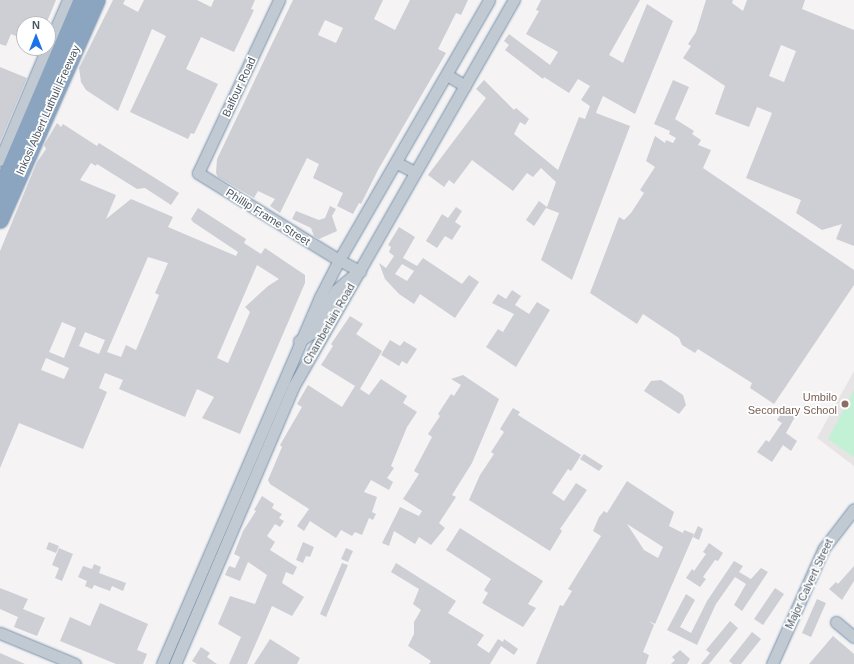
<!DOCTYPE html>
<style>
body{margin:0}
#map{position:relative;width:854px;height:664px;overflow:hidden;background:#f5f3f3;font-family:Arial,sans-serif}
div>[style]{position:absolute}
[style*='--x']{left:calc(var(--x)*1px);top:calc(var(--y)*1px);width:calc(var(--w)*1px);rotate:calc(var(--a)*1deg)}
.education>*{inset:0;background:#e6e4e5}
.green>*{inset:0;background:#c3f1d5}
.building>*{inset:0;background:#cdcfd5}
.roads{filter:drop-shadow(0 0 1px #7690ad) drop-shadow(0 0 1px #7690ad)}
.minor>*{height:11px;margin:-5.5px;padding:0 5.5px;transform-origin:5.5px;border-radius:5.5px;background:#c1cad2}
.highway>*{height:16px;margin:-8px;padding:0 8px;transform-origin:8px;border-radius:8px;background:#8ba5c1}
.dots>*{width:11px;height:11px;translate:-50% -50%;box-sizing:border-box;border:2px solid #fff;border-radius:50%}
span{translate:-50% -50%;white-space:nowrap;text-align:center;line-height:1.15;-webkit-text-stroke:3.5px #fff;paint-order:stroke}
.street-label{font-size:11px;color:#4a5661}
.education-label{font-size:11px;color:#785e54}
.right{translate:-100% -50%;text-align:right}
.north{position:absolute;left:16px;top:16px;width:40px;height:40px;box-sizing:border-box;background:#fff;border:1px solid #b7bbc0;border-radius:50%;rotate:0deg;font-size:11px;font-weight:700;line-height:16px;text-align:center;color:#4a5661}
.north::after{content:'';display:block;margin:auto;width:14px;height:18px;background:#1a73e8;clip-path:polygon(50% 0,100% 100%,50% 72%,0 100%)}
</style>
<div id="map">
<div class="education">
<i style="clip-path:polygon(854px 371px,854px 466px,817px 438px)"></i>
</div>
<div class="green">
<i style="clip-path:polygon(854px 390px,854px 457px,828px 439px)"></i>
</div>
<div class="building">
<i style="clip-path:polygon(0 0,56px 0,46px 24px,24px 24px,21px 38px,11px 34px,6px 46px,0 44px)"></i>
<i style="clip-path:polygon(113px 0,125px 0,123px 4px,138px 12px,144px 0,197px 0,211px 7px,214px 0,255px 0,251px 9px,254px 10px,234px 52px,201px 37px,186px 69px,218px 84px,194px 134px,191px 133px,188px 139px,130px 112px,166px 36px,152px 29px,118px 111px,86px 90px,81px 82px,79px 68px)"></i>
<i style="clip-path:polygon(evenodd,293px 0,383px 0,374px 19px,395px 30px,410px 0,468px 0,461px 15px,456px 13px,438px 49px,446px 53px,378px 170px,361px 204px,359px 203px,353px 214px,337px 206px,343px 193px,313px 178px,319px 164px,307px 158px,280px 213px,270px 206px,275px 199px,258px 191px,254px 198px,218px 177px,216px 173px,217px 159px,293px 0,325px 20px,343px 28px,336px 43px,318px 35px,325px 20px)"></i>
<i style="clip-path:polygon(541px 0,640px 0,609px 55px,623px 63px,647px 4px,673px 21px,635px 114px,603px 96px,597px 110px,596px 113px,630px 126px,572px 280px,541px 260px,559px 213px,546px 208px,534px 226px,526px 220px,539px 201px,547px 207px,556px 182px,541px 168px,533px 177px,527px 173px,513px 191px,472px 160px,454px 184px,449px 180px,444px 187px,428px 175px,486px 98px,476px 89px,484px 80px,514px 110px,516px 108px,529px 119px,525px 125px,520px 122px,514px 134px,558px 170px,579px 117px,585px 119px,590px 106px,581px 100px,590px 86px,578px 79px,569px 93px,544px 77px,543px 79px,505px 50px,509px 45px,504px 41px,509px 34px,550px 65px,558px 52px,526px 34px,539px 11px,536px 10px)"></i>
<i style="clip-path:polygon(evenodd,706px 0,733px 0,732px 3px,743px 11px,747px 0,805px 0,802px 9px,854px 30px,854px 246px,836px 239px,842px 224px,822px 230px,796px 213px,801px 200px,746px 178px,772px 113px,757px 107px,749px 127px,715px 114px,725px 86px,683px 58px,691px 46px,688px 44px,696px 32px,706px 0,781px 45px,796px 51px,784px 82px,769px 76px,781px 45px)"></i>
<i style="clip-path:polygon(0 67px,27px 78px,0 142px)"></i>
<i style="clip-path:polygon(673px 80px,689px 87px,675px 119px,694px 131px,692px 134px,701px 140px,698px 145px,711px 150px,703px 168px,854px 270px,854px 285px,774px 404px,750px 388px,752px 383px,698px 349px,695px 353px,682px 345px,679px 338px,643px 314px,637px 324px,590px 293px,619px 217px,624px 220px,631px 213px,644px 193px,640px 190px,655px 167px,646px 161px,655px 136px,665px 143px,666px 140px,673px 143px,676px 138px,669px 134px,670px 131px,654px 124px)"></i>
<i style="clip-path:polygon(evenodd,57px 123px,61px 127px,63px 124px,97px 146px,99px 143px,179px 193px,171px 205px,145px 188px,137px 189px,97px 164px,96px 166px,91px 163px,80px 180px,116px 195px,106px 219px,131px 199px,173px 217px,168px 227px,236px 256px,238px 252px,193px 222px,191px 219px,198px 208px,246px 239px,244px 243px,261px 254px,265px 248px,305px 275px,305px 283px,240px 434px,202px 418px,214px 397px,197px 389px,185px 417px,119px 389px,123px 380px,105px 373px,99px 388px,107px 392px,83px 449px,19px 423px,0 468px,0 251px,37px 162px,46px 149px,44px 145px,57px 123px,148px 257px,168px 263px,155px 293px,159px 295px,136px 350px,126px 345px,121px 357px,107px 352px,148px 257px,57px 123px,257px 265px,279px 279px,268px 286px,245px 307px,250px 312px,228px 363px,217px 358px,257px 265px,57px 123px,62px 322px,76px 328px,64px 358px,49px 352px,62px 322px,57px 123px,85px 332px,105px 340px,99px 354px,79px 346px,85px 332px,57px 123px,46px 358px,69px 368px,64px 379px,41px 370px,46px 358px)"></i>
<i style="clip-path:polygon(330px 206px,336px 209px,332px 216px,337px 231px,319px 239px,314px 236px,311px 228px,292px 219px,296px 211px,319px 220px,325px 218px)"></i>
<i style="clip-path:polygon(456px 207px,462px 211px,455px 222px,461px 226px,452px 240px,445px 236px,437px 248px,426px 241px,442px 214px,448px 218px)"></i>
<i style="clip-path:polygon(evenodd,399px 227px,415px 237px,403px 258px,417px 266px,423px 258px,462px 284px,469px 275px,479px 282px,455px 318px,420px 294px,414px 304px,399px 294px,385px 279px,379px 263px,386px 268px,394px 256px,389px 252px,391px 247px,388px 245px,399px 227px,402px 264px,414px 271px,407px 281px,395px 274px,402px 264px)"></i>
<i style="clip-path:polygon(512px 290px,521px 296px,515px 305px,529px 314px,537px 302px,550px 310px,516px 367px,486px 347px,498px 329px,503px 332px,514px 314px,492px 303px,498px 294px,506px 299px)"></i>
<i style="clip-path:polygon(350px 316px,363px 324px,356px 334px,382px 351px,360px 389px,369px 395px,381px 379px,407px 396px,403px 403px,417px 412px,407px 427px,391px 466px,394px 468px,387px 478px,393px 482px,389px 490px,371px 480px,364px 492px,377px 497px,372px 512px,376px 514px,373px 520px,369px 518px,362px 535px,355px 532px,352px 536px,341px 530px,336px 538px,310px 521px,304px 531px,297px 526px,309px 509px,270px 484px,268px 480px,282px 447px,280px 445px,302px 407px,297px 404px,308px 385px,342px 407px,355px 386px,321px 365px,333px 346px,331px 344px)"></i>
<i style="clip-path:polygon(390px 340px,400px 346px,404px 341px,417px 349px,407px 364px,402px 361px,399px 366px,381px 355px)"></i>
<i style="clip-path:polygon(463px 375px,499px 399px,472px 463px,452px 495px,456px 497px,439px 523px,445px 528px,431px 545px,419px 537px,415px 544px,394px 531px,389px 546px,382px 543px,400px 507px,419px 516px,422px 511px,403px 499px,419px 474px,414px 471px,432px 437px,428px 434px,440px 416px,438px 414px,451px 394px,454px 396px,461px 385px,451px 379px)"></i>
<i style="clip-path:polygon(661px 380px,683px 395px,686px 405px,679px 414px,644px 391px,651px 381px)"></i>
<i style="clip-path:polygon(513px 408px,520px 412px,518px 415px,581px 455px,571px 471px,568px 469px,552px 493px,564px 501px,576px 483px,587px 490px,560px 529px,562px 531px,550px 551px,469px 500px,480px 475px,494px 454px,491px 452px,504px 432px,500px 429px)"></i>
<i style="clip-path:polygon(785px 408px,796px 415px,786px 433px,797px 441px,791px 451px,783px 445px,772px 462px,757px 452px,766px 440px,769px 442px,782px 423px,777px 420px)"></i>
<i style="clip-path:polygon(584px 454px,603px 466px,599px 471px,580px 459px)"></i>
<i style="clip-path:polygon(evenodd,627px 481px,674px 512px,669px 526px,683px 533px,684px 530px,694px 534px,655px 624px,649px 621px,654px 625px,643px 652px,649px 655px,646px 664px,536px 664px,560px 605px,563px 606px,572px 591px,568px 589px,601px 536px,593px 531px,599px 517px,604px 511px,607px 513px,627px 481px,627px 524px,663px 547px,658px 558px,644px 550px,627px 524px)"></i>
<i style="clip-path:polygon(262px 496px,274px 504px,272px 508px,282px 514px,279px 518px,284px 521px,280px 527px,275px 524px,267px 536px,275px 542px,270px 550px,297px 567px,293px 575px,286px 572px,282px 583px,304px 597px,292px 616px,272px 606px,247px 664px,229px 664px,241px 637px,218px 624px,230px 596px,255px 604px,267px 575px,248px 562px,240px 581px,225px 575px,229px 566px,235px 568px,240px 557px,234px 554px,243px 531px,256px 511px,254px 510px)"></i>
<i style="clip-path:polygon(698px 526px,703px 529px,699px 540px,693px 537px)"></i>
<i style="clip-path:polygon(460px 528px,543px 581px,528px 604px,536px 608px,523px 627px,482px 603px,488px 593px,484px 590px,491px 579px,446px 550px)"></i>
<i style="clip-path:polygon(49px 542px,59px 546px,56px 553px,46px 549px)"></i>
<i style="clip-path:polygon(303px 542px,314px 547px,310px 557px,306px 556px,303px 563px,296px 560px)"></i>
<i style="clip-path:polygon(709px 543px,723px 553px,718px 561px,715px 560px,703px 577px,706px 579px,700px 587px,686px 578px,692px 569px,694px 571px,706px 554px,703px 552px)"></i>
<i style="clip-path:polygon(59px 548px,73px 554px,62px 581px,55px 578px,59px 568px,52px 565px)"></i>
<i style="clip-path:polygon(346px 548px,353px 551px,348px 562px,341px 559px)"></i>
<i style="clip-path:polygon(734px 561px,743px 566px,739px 572px,751px 579px,761px 568px,768px 572px,742px 611px,734px 605px,746px 584px,735px 577px,716px 604px,697px 645px,667px 630px,686px 594px,695px 600px,680px 627px,691px 633px,707px 601px)"></i>
<i style="clip-path:polygon(342px 563px,348px 565px,326px 617px,320px 614px)"></i>
<i style="clip-path:polygon(396px 563px,456px 601px,448px 613px,484px 635px,477px 645px,489px 653px,498px 639px,503px 642px,504px 639px,518px 649px,514px 655px,501px 646px,490px 664px,429px 664px,431px 661px,408px 646px,414px 634px,414px 622px,421px 610px,413px 604px,419px 589px,391px 572px)"></i>
<i style="clip-path:polygon(94px 564px,101px 567px,99px 573px,126px 583px,123px 591px,112px 586px,110px 591px,94px 585px,92px 589px,85px 586px,87px 581px,78px 577px,83px 566px,92px 569px)"></i>
<i style="clip-path:polygon(854px 566px,854px 581px,842px 600px,829px 589px,836px 582px,838px 584px)"></i>
<i style="clip-path:polygon(0 588px,28px 599px,23px 609px,45px 618px,37px 636px,14px 627px,18px 617px,0 609px)"></i>
<i style="clip-path:polygon(775px 588px,784px 594px,763px 625px,754px 619px)"></i>
<i style="clip-path:polygon(817px 599px,826px 603px,811px 637px,802px 633px)"></i>
<i style="clip-path:polygon(100px 603px,148px 624px,137px 650px,147px 654px,143px 664px,116px 664px,60px 641px,70px 617px,90px 626px)"></i>
<i style="clip-path:polygon(730px 621px,738px 628px,709px 664px,701px 664px,710px 653px,706px 650px)"></i>
<i style="clip-path:polygon(752px 632px,761px 639px,741px 664px,733px 664px,729px 661px)"></i>
<i style="clip-path:polygon(833px 636px,854px 654px,854px 664px,809px 664px)"></i>
<i style="clip-path:polygon(270px 639px,300px 658px,297px 664px,254px 664px)"></i>
<i style="clip-path:polygon(201px 647px,210px 653px,207px 657px,217px 664px,197px 664px,192px 661px)"></i>
<i style="clip-path:polygon(680px 650px,690px 659px,687px 664px,671px 664px,675px 660px,672px 657px)"></i>
<i style="clip-path:polygon(0 653px,25px 664px,0 664px)"></i>
</div>
<div class="roads">
<div class="minor">
<i style="--x:279;--y:0;--w:191;--a:115.1"></i>
<i style="--x:198;--y:173;--w:166;--a:31.7"></i>
<i style="--x:339;--y:260;--w:24;--a:28"></i>
<i style="--x:48;--y:46;--w:50;--a:-66.5"></i>
<i style="--x:447;--y:75;--w:21;--a:31"></i>
<i style="--x:0;--y:160;--w:121;--a:-67.2"></i>
<i style="--x:397;--y:163;--w:20;--a:27"></i>
<i style="--x:299;--y:341;--w:15;--a:-32"></i>
<i style="--x:312;--y:333;--w:49;--a:-60.8"></i>
<i style="--x:336;--y:290;--w:26;--a:-40"></i>
<i style="--x:836;--y:622;--w:23;--a:40"></i>
<i style="--x:0;--y:633;--w:81;--a:22.5"></i>
<i style="--x:162;--y:664;--w:400;--a:-66.7"></i>
<i style="--x:320;--y:297;--w:42;--a:-62.8"></i>
<i style="--x:339;--y:260;--w:300;--a:-60"></i>
<i style="--x:175;--y:664;--w:301;--a:-66.9"></i>
<i style="--x:293;--y:387;--w:446;--a:-60.3"></i>
<i style="--x:772;--y:664;--w:127;--a:-65.9"></i>
<i style="--x:824;--y:548;--w:49;--a:-52.4"></i>
</div>
<div class="highway">
<i style="--x:0;--y:192;--w:209;--a:-66.9"></i>
<i style="--x:0;--y:220;--w:240;--a:-66.2"></i>
</div>
</div>
<div class="dots">
<i style="left:845px;top:404px;background:#8d6e63"></i>
</div>
<div class="street-label">
<span style="left:239px;top:87px;rotate:-65deg">Balfour Road</span>
<span style="left:48px;top:110px;rotate:-66deg">Inkosi Albert Luthuli Freeway</span>
<span style="left:268px;top:217px;rotate:32deg">Phillip Frame Street</span>
<span style="left:329px;top:324px;rotate:-60deg">Chamberlain Road</span>
<span style="left:809px;top:584px;rotate:-65deg">Major Calvert Street</span>
</div>
<div class="education-label">
<span class="right" style="left:837px;top:404px">Umbilo<br>Secondary School</span>
</div>
<div class="north">N</div>
</div>
